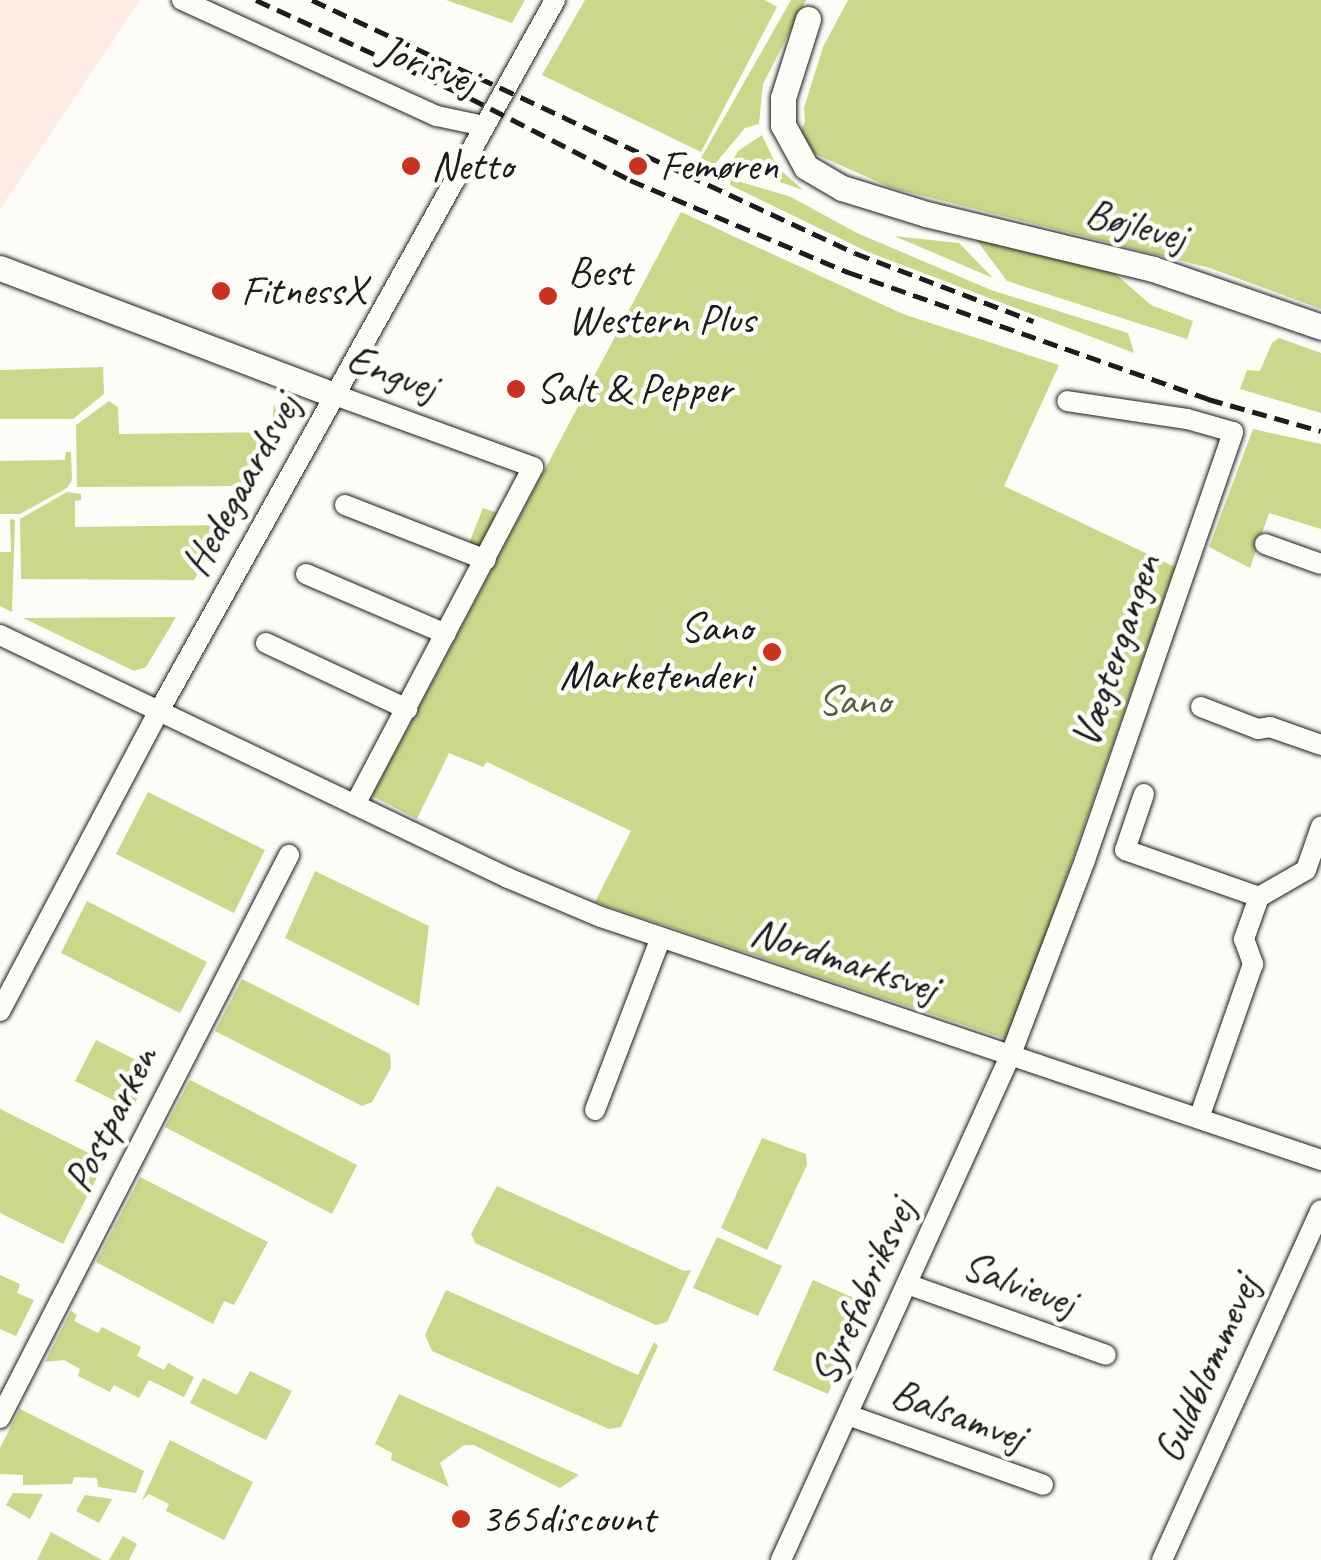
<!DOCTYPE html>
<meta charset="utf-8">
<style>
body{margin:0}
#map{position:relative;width:1321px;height:1560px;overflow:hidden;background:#fdfcf7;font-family:Caveat,sans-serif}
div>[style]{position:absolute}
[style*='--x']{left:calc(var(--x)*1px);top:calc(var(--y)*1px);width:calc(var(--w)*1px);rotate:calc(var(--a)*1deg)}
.built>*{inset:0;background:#feebe4}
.green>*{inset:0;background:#cbd78a}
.roads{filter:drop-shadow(0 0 2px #1c1c1c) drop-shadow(0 0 2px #1c1c1c)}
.minor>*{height:20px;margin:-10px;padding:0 10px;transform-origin:10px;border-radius:10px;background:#fdfcf7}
.tertiary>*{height:25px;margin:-12.5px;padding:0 12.5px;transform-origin:12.5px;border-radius:12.5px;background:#fdfcf7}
.rail>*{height:5px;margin-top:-2.5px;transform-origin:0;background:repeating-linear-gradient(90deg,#1c1c1c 0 15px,transparent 0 23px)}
.dots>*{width:28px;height:28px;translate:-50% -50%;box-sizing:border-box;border:5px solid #fdfcf7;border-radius:50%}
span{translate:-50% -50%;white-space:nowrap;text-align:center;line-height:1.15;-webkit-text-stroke:9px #fdfcf7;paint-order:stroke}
.street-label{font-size:42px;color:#1c1c1c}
.poi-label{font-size:42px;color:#1c1c1c}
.left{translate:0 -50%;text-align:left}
.right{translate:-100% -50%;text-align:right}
.park-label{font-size:42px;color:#595d42}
</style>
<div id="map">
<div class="built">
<i style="clip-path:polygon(0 0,140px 0,0 209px)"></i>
</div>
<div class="green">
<i style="clip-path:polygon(446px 0,525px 0,512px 23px)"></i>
<i style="clip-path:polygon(585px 0,765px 0,777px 7px,701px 152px,542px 75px)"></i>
<i style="clip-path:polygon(791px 0,806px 0,763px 84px,759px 124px,745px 128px,714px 165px,701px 158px)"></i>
<i style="clip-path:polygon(848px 0,1321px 0,1321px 309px,1210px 268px,892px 188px,815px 154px,800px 133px,805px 122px,804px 108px,823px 47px)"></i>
<i style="clip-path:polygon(762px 135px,777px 167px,803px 190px,730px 165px,738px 151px)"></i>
<i style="clip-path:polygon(731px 179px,791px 197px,857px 233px,991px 290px,1128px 333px,1134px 353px,868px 252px,730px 185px)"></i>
<i style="clip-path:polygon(681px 212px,903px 314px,1059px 365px,1004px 486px,1175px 567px,1009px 1040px,595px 902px,631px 831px,487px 762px,483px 767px,449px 753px,417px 819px,372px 796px)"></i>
<i style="clip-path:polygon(894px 236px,959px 243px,993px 278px)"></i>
<i style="clip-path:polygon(975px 238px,1112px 271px,1151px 305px,1193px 321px,1187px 339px,1007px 281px)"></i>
<i style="clip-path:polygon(1279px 338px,1321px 353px,1321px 413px,1240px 389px,1247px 370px,1260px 371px,1272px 343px)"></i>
<i style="clip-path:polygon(103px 367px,104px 394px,73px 419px,0 419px,0 370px)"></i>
<i style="clip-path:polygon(109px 401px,118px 407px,119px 434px,271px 432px,274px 404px,282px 426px,247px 486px,77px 487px,76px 425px)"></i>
<i style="clip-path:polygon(1253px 429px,1321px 444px,1321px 529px,1269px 513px,1250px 568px,1209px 547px)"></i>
<i style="clip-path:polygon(66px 452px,71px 452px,72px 480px,67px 488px,20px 514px,0 514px,0 461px,65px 460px)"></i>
<i style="clip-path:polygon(67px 492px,81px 494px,81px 500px,75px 501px,75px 527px,226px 525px,194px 580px,21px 579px,20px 519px)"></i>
<i style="clip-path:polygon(483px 508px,501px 514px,480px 552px,468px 546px)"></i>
<i style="clip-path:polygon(10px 519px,15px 520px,12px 612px,0 606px,0 552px,11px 552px)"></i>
<i style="clip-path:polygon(176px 617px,146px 667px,134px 671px,23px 618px)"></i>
<i style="clip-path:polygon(148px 792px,265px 850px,234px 913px,116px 854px)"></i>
<i style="clip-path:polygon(315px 871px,429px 926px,419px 1006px,285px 938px)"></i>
<i style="clip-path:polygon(87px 901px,207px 962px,180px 1013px,61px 953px)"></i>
<i style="clip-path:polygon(242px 979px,390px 1054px,391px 1068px,372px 1102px,362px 1106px,215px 1031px)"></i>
<i style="clip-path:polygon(96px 1040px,152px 1068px,132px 1109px,75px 1081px)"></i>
<i style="clip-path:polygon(190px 1080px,357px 1165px,332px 1214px,165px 1127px)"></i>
<i style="clip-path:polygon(0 1109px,105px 1161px,63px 1244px,0 1213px)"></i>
<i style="clip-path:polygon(762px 1138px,806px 1154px,807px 1165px,767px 1250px,721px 1228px)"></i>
<i style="clip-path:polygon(140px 1177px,268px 1242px,234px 1305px,224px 1301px,213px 1324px,96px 1262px)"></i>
<i style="clip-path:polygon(497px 1186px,684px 1271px,691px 1270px,667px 1322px,656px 1325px,475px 1243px,471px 1234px)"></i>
<i style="clip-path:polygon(717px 1237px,782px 1266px,758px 1316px,693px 1288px)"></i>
<i style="clip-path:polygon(0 1275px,20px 1284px,17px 1293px,34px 1300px,16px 1336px,0 1329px)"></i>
<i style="clip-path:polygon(813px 1280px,868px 1304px,828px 1394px,773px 1370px)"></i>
<i style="clip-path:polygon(446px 1290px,638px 1375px,654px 1342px,658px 1346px,621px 1427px,609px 1429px,432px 1351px,425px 1335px)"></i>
<i style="clip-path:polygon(71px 1311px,77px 1315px,74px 1321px,98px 1333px,102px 1327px,141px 1347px,137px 1356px,164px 1370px,168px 1363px,194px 1377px,184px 1397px,149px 1380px,139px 1398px,114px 1385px,110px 1392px,78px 1376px,80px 1369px,64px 1360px,45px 1362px)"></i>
<i style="clip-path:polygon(250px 1371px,292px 1391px,266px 1440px,190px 1403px,203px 1378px,237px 1395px)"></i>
<i style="clip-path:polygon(399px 1394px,403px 1396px,579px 1475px,560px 1488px,474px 1445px,464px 1445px,440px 1463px,449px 1487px,391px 1460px,392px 1453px,375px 1444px)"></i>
<i style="clip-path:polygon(20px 1409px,144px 1471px,136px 1493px,98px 1487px,97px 1478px,74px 1477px,72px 1484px,23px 1485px,23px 1475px,0 1474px,0 1448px)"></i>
<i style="clip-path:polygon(170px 1440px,253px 1482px,224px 1540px,166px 1511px,169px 1504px,149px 1494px,142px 1500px)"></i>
<i style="clip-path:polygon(13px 1493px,43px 1494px,30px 1519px,6px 1505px)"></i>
<i style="clip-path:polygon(85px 1495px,112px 1499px,99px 1523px,76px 1511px)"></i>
<i style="clip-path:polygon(51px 1532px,102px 1560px,37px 1560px)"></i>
<i style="clip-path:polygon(123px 1536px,137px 1544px,129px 1560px,109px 1560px)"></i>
</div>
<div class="roads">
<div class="minor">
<i style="--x:182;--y:0;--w:280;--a:24.5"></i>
<i style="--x:437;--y:116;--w:48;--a:12"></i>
<i style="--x:335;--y:395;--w:211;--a:20"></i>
<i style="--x:533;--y:467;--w:382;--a:117.8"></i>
<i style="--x:345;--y:505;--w:151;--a:21.3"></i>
<i style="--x:1265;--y:544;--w:59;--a:19.7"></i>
<i style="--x:306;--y:574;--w:152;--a:23.2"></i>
<i style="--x:0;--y:635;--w:563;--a:25.56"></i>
<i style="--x:508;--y:878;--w:101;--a:22.8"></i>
<i style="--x:601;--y:917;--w:760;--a:18.65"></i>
<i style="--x:266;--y:643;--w:156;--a:25.1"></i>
<i style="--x:1201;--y:707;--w:61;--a:21.1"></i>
<i style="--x:1258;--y:729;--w:12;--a:-9"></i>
<i style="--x:1270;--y:727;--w:54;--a:19.4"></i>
<i style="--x:1144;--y:794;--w:59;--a:108.7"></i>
<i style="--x:1125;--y:850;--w:142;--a:19.3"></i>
<i style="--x:1259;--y:897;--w:45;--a:109.7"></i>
<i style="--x:1244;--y:939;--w:27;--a:70"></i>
<i style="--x:1253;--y:964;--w:163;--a:109.3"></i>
<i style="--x:1259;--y:897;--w:54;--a:-29.9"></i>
<i style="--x:1306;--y:870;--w:46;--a:-70.8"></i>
<i style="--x:0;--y:1011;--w:340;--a:-62.1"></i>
<i style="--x:159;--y:711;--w:814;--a:-60.88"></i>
<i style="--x:595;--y:1110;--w:182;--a:-69.1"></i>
<i style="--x:907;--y:1284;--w:211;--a:19.6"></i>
<i style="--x:848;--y:1415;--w:207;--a:19.7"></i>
<i style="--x:0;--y:1418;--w:633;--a:-62.83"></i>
<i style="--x:781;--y:1560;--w:556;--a:-65.56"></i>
<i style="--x:1011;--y:1054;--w:208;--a:-69.1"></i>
<i style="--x:1085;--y:860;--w:453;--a:-70.9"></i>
<i style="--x:1233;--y:432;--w:48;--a:-164.2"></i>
<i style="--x:1187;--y:419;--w:121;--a:-171.5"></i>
<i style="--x:1162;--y:1560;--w:384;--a:-65.6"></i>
</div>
<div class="tertiary">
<i style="--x:808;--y:19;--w:83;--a:107.6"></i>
<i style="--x:783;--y:98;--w:27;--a:90"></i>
<i style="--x:783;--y:125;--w:48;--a:61.3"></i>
<i style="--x:806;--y:167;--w:42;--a:30.3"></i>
<i style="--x:842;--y:188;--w:88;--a:17.2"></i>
<i style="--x:926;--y:214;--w:234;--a:13.6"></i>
<i style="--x:1153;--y:269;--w:178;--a:19"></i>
<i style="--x:0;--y:268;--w:358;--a:20.8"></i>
</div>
</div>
<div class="rail">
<i style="--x:256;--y:0;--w:235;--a:24.6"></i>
<i style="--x:470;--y:98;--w:180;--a:27.1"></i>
<i style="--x:630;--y:180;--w:237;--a:22.9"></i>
<i style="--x:848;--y:272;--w:382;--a:19.4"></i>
<i style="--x:1208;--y:399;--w:117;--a:15.8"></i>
<i style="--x:312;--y:0;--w:599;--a:24.98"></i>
<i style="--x:855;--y:253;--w:191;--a:20.9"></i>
</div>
<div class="dots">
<i style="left:411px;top:166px;background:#c8321e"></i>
<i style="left:638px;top:166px;background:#c8321e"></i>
<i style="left:221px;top:291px;background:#c8321e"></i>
<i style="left:548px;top:296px;background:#c8321e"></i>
<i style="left:516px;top:389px;background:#c8321e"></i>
<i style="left:772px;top:652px;background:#c8321e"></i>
<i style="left:461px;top:1519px;background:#c8321e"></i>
</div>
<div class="street-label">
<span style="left:428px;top:65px;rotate:21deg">Jorisvej</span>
<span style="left:1136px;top:225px;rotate:15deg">Bøjlevej</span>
<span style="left:392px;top:373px;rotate:20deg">Engvej</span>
<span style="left:241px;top:485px;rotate:-61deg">Hedegaardsvej</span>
<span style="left:1116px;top:651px;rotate:-71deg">Vægtergangen</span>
<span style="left:844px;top:960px;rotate:18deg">Nordmarksvej</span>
<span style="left:111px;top:1119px;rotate:-63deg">Postparken</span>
<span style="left:1019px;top:1284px;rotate:20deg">Salvievej</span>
<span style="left:863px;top:1292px;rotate:-66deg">Syrefabriksvej</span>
<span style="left:1207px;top:1369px;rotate:-66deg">Guldblommevej</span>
<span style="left:958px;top:1415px;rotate:20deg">Balsamvej</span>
</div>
<div class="poi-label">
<span class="left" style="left:431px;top:166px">Netto</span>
<span class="left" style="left:660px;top:166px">Femøren</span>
<span class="left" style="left:568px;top:296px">Best<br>Western Plus</span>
<span class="left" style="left:241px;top:291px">FitnessX</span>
<span class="left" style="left:536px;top:389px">Salt &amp; Pepper</span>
<span class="right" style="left:752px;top:652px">Sano<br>Marketenderi</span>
<span class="left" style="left:481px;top:1519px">365discount</span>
</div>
<div class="park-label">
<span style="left:854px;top:701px">Sano</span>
</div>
</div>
